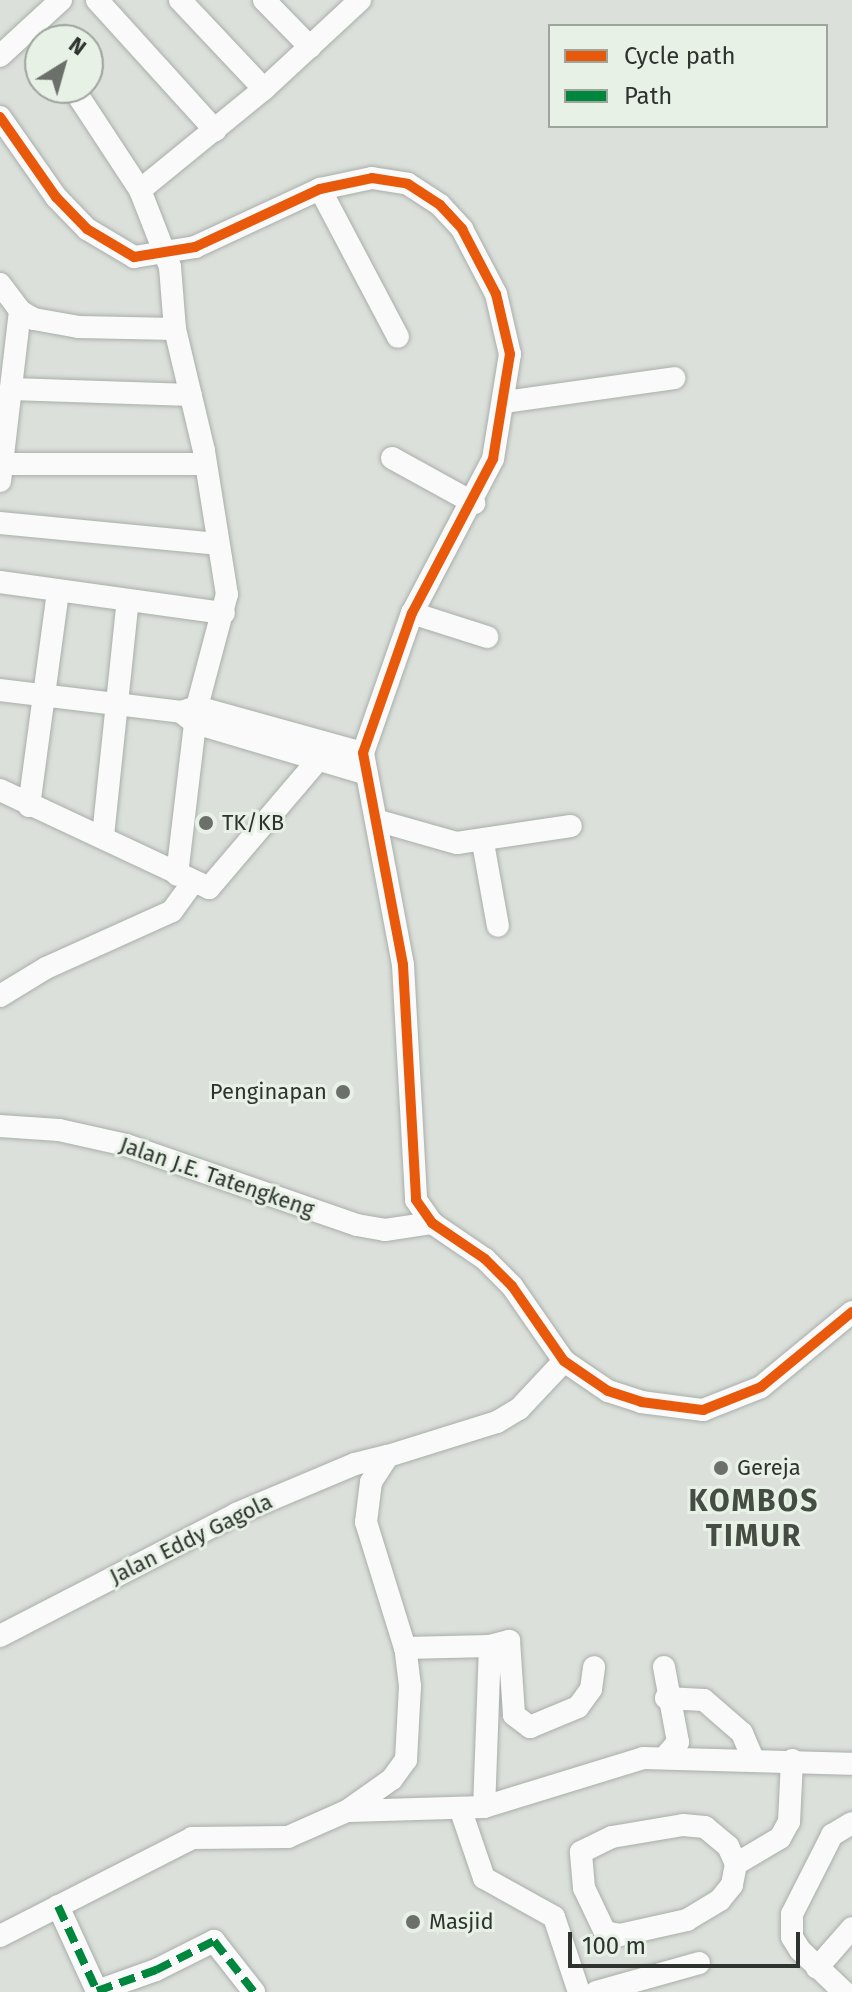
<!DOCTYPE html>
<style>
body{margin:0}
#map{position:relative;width:852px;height:1992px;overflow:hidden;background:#dbe0db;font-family:"Fira Sans",sans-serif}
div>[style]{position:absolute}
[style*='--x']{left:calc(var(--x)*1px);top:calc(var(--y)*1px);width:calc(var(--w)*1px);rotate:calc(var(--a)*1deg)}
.roads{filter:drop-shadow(0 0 2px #aaaeaa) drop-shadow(0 0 2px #aaaeaa)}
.minor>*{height:22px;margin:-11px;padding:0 11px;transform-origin:11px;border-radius:11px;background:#fafafa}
.quiet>*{height:8px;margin-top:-4px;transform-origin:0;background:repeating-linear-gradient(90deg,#00873e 0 16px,transparent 0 24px)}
.cycleway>*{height:10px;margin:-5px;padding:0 5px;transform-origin:5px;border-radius:5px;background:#e8590c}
.dots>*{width:22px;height:22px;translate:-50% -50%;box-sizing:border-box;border:4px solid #e7f1e5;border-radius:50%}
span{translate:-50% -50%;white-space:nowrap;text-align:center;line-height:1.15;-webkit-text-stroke:6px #e7f1e5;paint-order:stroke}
.poi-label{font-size:22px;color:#2f332f}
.left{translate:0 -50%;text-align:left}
.right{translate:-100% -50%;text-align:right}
.street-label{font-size:22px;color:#2f332f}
.district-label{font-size:30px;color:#454c43;font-weight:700;letter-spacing:2px}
.legend{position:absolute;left:548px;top:24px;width:280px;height:104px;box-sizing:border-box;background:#e7f1e5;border:2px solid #9da59c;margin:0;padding:10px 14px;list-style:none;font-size:24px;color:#2f332f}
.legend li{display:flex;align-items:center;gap:16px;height:40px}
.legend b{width:40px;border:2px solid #9da59c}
.north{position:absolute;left:24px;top:24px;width:80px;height:80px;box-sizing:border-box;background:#e7f1e5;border:2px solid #9da59c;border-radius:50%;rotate:37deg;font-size:22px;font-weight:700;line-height:32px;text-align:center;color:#2f332f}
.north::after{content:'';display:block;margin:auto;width:28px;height:36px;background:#6b706b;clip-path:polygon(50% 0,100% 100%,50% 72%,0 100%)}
.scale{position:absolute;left:568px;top:1932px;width:232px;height:36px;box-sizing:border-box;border:4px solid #2f332f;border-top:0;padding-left:10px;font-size:24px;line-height:28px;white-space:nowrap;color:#2f332f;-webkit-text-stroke:6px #e7f1e5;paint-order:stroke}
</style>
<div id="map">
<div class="roads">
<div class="minor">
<i style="--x:97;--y:0;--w:176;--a:47.8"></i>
<i style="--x:180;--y:0;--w:122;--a:46.7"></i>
<i style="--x:264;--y:0;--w:66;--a:45.6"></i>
<i style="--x:0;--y:56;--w:83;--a:-42.6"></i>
<i style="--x:73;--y:88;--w:122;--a:56.7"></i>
<i style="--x:140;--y:190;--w:83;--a:68.7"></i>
<i style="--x:170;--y:267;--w:62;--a:85.4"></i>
<i style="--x:175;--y:329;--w:125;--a:76.6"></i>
<i style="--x:204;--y:451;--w:145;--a:80.9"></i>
<i style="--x:227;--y:594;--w:117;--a:104.9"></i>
<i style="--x:197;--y:707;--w:169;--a:96.8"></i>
<i style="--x:0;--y:117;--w:98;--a:55"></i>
<i style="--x:56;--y:197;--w:45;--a:45.9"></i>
<i style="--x:87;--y:229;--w:55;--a:30.8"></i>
<i style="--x:134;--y:257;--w:62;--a:-9.3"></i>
<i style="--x:195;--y:247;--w:138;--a:-24.9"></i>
<i style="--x:320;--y:189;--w:53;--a:-11.9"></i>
<i style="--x:372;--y:178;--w:36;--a:9"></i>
<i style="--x:408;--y:184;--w:38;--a:33"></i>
<i style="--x:440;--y:205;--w:33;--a:47"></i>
<i style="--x:462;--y:229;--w:73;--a:62.4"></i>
<i style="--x:496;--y:294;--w:62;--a:76.9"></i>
<i style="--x:510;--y:354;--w:106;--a:99.2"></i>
<i style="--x:493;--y:459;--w:174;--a:117.7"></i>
<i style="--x:412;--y:613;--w:148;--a:109.3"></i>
<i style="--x:363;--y:753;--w:216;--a:79.3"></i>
<i style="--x:403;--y:965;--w:235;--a:86.8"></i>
<i style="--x:416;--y:1200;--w:28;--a:55"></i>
<i style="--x:432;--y:1223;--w:64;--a:34.2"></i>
<i style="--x:485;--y:1259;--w:38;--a:45"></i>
<i style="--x:512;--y:1286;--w:91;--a:55.3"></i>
<i style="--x:564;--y:1361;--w:53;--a:34.3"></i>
<i style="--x:608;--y:1391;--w:35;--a:18"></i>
<i style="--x:641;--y:1402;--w:63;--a:7.4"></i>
<i style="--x:703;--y:1410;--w:62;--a:-21.6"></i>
<i style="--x:761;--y:1387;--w:118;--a:-39.5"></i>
<i style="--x:320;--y:189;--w:167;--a:62.2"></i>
<i style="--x:140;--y:190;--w:160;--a:-39.2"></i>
<i style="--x:264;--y:89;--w:131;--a:-42.8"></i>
<i style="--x:0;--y:284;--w:34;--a:53"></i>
<i style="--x:20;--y:311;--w:16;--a:30"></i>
<i style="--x:34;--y:319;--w:46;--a:10.1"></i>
<i style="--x:79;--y:327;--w:96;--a:1.2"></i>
<i style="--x:11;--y:389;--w:180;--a:1.9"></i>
<i style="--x:504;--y:402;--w:172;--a:-8"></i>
<i style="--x:392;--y:458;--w:94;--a:28.8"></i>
<i style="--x:0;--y:464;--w:205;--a:0"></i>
<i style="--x:0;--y:481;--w:171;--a:-83.3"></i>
<i style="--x:0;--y:523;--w:218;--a:5.5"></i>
<i style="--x:0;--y:582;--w:226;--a:7.9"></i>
<i style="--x:412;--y:613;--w:79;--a:17.7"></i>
<i style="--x:0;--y:690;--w:182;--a:6.9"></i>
<i style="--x:363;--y:753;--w:172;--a:-164.5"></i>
<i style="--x:197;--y:707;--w:17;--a:163"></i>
<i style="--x:181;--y:712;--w:18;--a:38"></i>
<i style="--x:195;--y:723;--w:176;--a:16.5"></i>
<i style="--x:0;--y:790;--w:231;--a:25.1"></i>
<i style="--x:209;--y:888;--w:167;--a:-49.6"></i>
<i style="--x:29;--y:806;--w:217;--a:-82.3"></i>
<i style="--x:379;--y:821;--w:81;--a:15.8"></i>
<i style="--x:457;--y:843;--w:115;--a:-8.5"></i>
<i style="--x:103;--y:836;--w:237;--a:-84"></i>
<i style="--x:483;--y:843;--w:84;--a:79.8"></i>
<i style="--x:0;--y:996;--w:54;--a:-31.3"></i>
<i style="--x:46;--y:968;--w:138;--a:-24.3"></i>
<i style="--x:172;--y:911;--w:36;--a:-54"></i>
<i style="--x:0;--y:1126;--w:59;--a:3.9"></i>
<i style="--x:59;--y:1130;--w:69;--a:12.6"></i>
<i style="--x:126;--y:1145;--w:244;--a:19.1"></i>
<i style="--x:357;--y:1225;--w:28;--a:10"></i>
<i style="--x:385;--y:1230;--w:48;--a:-8.5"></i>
<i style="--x:0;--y:1636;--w:266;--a:-27.3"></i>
<i style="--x:236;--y:1514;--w:129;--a:-22.8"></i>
<i style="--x:355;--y:1464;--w:34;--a:-14"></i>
<i style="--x:490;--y:1646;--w:20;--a:-15"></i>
<i style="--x:509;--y:1641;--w:74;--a:86.1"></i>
<i style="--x:514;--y:1715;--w:20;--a:37"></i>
<i style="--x:530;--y:1727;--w:52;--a:-22.6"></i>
<i style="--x:578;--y:1707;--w:22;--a:-54"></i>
<i style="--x:591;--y:1689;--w:22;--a:-82"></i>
<i style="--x:405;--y:1648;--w:85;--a:-1.3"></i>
<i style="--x:490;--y:1646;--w:161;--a:92.1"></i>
<i style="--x:664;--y:1667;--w:76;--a:79.4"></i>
<i style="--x:678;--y:1742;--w:21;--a:131"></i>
<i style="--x:666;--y:1698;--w:38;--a:3"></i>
<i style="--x:704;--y:1700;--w:50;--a:41"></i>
<i style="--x:742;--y:1733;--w:30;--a:67"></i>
<i style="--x:460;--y:1808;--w:74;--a:71.1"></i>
<i style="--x:484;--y:1878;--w:80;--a:29.1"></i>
<i style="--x:554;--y:1917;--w:79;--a:71.6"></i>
<i style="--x:349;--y:1811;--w:135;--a:-1.7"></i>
<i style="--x:484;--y:1807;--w:166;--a:-17.1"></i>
<i style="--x:643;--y:1758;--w:209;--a:1.6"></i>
<i style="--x:683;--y:1825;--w:22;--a:5"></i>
<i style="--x:705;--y:1827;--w:30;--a:40"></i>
<i style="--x:728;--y:1846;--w:20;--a:66"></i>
<i style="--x:736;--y:1864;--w:21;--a:101"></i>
<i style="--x:732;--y:1885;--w:19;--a:129"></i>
<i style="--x:720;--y:1900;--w:39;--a:149"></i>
<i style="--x:687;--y:1920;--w:69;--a:167.4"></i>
<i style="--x:620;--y:1935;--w:15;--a:-169"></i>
<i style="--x:605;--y:1932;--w:49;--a:-115.5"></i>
<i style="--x:584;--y:1888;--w:36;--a:-95"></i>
<i style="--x:581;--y:1852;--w:34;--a:-26"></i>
<i style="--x:612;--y:1837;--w:72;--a:-9.6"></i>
<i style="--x:736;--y:1864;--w:51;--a:-30.6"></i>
<i style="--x:780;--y:1838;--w:18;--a:-61"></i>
<i style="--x:789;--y:1822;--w:62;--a:-87.2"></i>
<i style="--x:58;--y:1906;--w:94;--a:65.4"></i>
<i style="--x:97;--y:1991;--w:63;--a:-19.6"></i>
<i style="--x:156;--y:1970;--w:65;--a:-26.6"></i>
<i style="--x:214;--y:1941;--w:65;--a:51.9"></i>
<i style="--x:0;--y:1936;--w:216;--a:-27"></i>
<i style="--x:192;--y:1838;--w:96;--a:-0.6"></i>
<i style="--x:288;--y:1837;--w:64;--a:-23.8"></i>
<i style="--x:347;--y:1811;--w:55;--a:-35.4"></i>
<i style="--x:392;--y:1779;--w:24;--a:-54"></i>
<i style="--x:406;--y:1760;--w:74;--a:-86.9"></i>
<i style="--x:410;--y:1686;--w:38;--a:-97"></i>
<i style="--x:405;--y:1648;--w:132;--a:-107.2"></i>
<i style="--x:366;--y:1522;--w:40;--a:-82.9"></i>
<i style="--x:371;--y:1482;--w:31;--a:-57"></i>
<i style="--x:388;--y:1456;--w:114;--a:-17.3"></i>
<i style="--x:497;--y:1422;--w:26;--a:-31"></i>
<i style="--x:519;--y:1409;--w:66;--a:-46.8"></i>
<i style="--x:817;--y:1968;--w:53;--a:-48.8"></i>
<i style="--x:596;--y:1992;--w:107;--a:-15.7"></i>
<i style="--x:844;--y:1992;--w:61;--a:-136.3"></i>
<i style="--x:800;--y:1950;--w:15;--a:-122"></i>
<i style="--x:792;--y:1937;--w:23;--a:-90"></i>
<i style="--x:792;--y:1914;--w:89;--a:-63.1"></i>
<i style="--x:832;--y:1835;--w:23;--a:-31"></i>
</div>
</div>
<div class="quiet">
<i style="--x:58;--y:1906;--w:94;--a:65.4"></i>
<i style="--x:97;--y:1991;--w:63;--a:-19.6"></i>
<i style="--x:156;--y:1970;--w:65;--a:-26.6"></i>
<i style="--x:214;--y:1941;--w:65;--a:51.9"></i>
</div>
<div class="cycleway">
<i style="--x:0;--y:117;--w:98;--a:55"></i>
<i style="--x:56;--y:197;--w:45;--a:45.9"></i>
<i style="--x:87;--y:229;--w:55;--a:30.8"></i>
<i style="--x:134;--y:257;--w:62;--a:-9.3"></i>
<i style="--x:195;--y:247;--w:138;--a:-24.9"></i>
<i style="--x:320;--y:189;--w:53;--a:-11.9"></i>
<i style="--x:372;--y:178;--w:36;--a:9"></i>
<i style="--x:408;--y:184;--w:38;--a:33"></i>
<i style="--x:440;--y:205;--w:33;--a:47"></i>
<i style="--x:462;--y:229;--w:73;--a:62.4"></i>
<i style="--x:496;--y:294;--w:62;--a:76.9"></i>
<i style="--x:510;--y:354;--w:106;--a:99.2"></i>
<i style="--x:493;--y:459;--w:174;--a:117.7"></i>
<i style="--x:412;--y:613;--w:148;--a:109.3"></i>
<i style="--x:363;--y:753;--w:216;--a:79.3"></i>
<i style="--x:403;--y:965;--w:235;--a:86.8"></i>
<i style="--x:416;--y:1200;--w:28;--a:55"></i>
<i style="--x:432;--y:1223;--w:64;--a:34.2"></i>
<i style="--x:485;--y:1259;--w:38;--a:45"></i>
<i style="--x:512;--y:1286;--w:91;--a:55.3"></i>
<i style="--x:564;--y:1361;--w:53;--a:34.3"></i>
<i style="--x:608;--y:1391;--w:35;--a:18"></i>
<i style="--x:641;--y:1402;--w:63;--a:7.4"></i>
<i style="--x:703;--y:1410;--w:62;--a:-21.6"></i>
<i style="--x:761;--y:1387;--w:118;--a:-39.5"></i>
</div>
<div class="dots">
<i style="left:206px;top:823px;background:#6b706b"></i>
<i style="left:343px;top:1092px;background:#6b706b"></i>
<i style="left:721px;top:1468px;background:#6b706b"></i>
<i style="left:413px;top:1922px;background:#6b706b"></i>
</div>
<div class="poi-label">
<span class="left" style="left:222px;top:823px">TK/KB</span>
<span class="right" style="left:327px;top:1092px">Penginapan</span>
<span class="left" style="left:737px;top:1468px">Gereja</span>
<span class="left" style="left:429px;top:1922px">Masjid</span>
</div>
<div class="street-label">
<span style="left:217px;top:1177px;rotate:19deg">Jalan J.E. Tatengkeng</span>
<span style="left:191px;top:1539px;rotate:-26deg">Jalan Eddy Gagola</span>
</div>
<div class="district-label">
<span style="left:754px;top:1518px">KOMBOS<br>TIMUR</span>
</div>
<ul class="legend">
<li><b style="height:10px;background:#e8590c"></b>Cycle path</li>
<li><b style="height:10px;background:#00873e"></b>Path</li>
</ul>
<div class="north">N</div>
<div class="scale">100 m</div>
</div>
